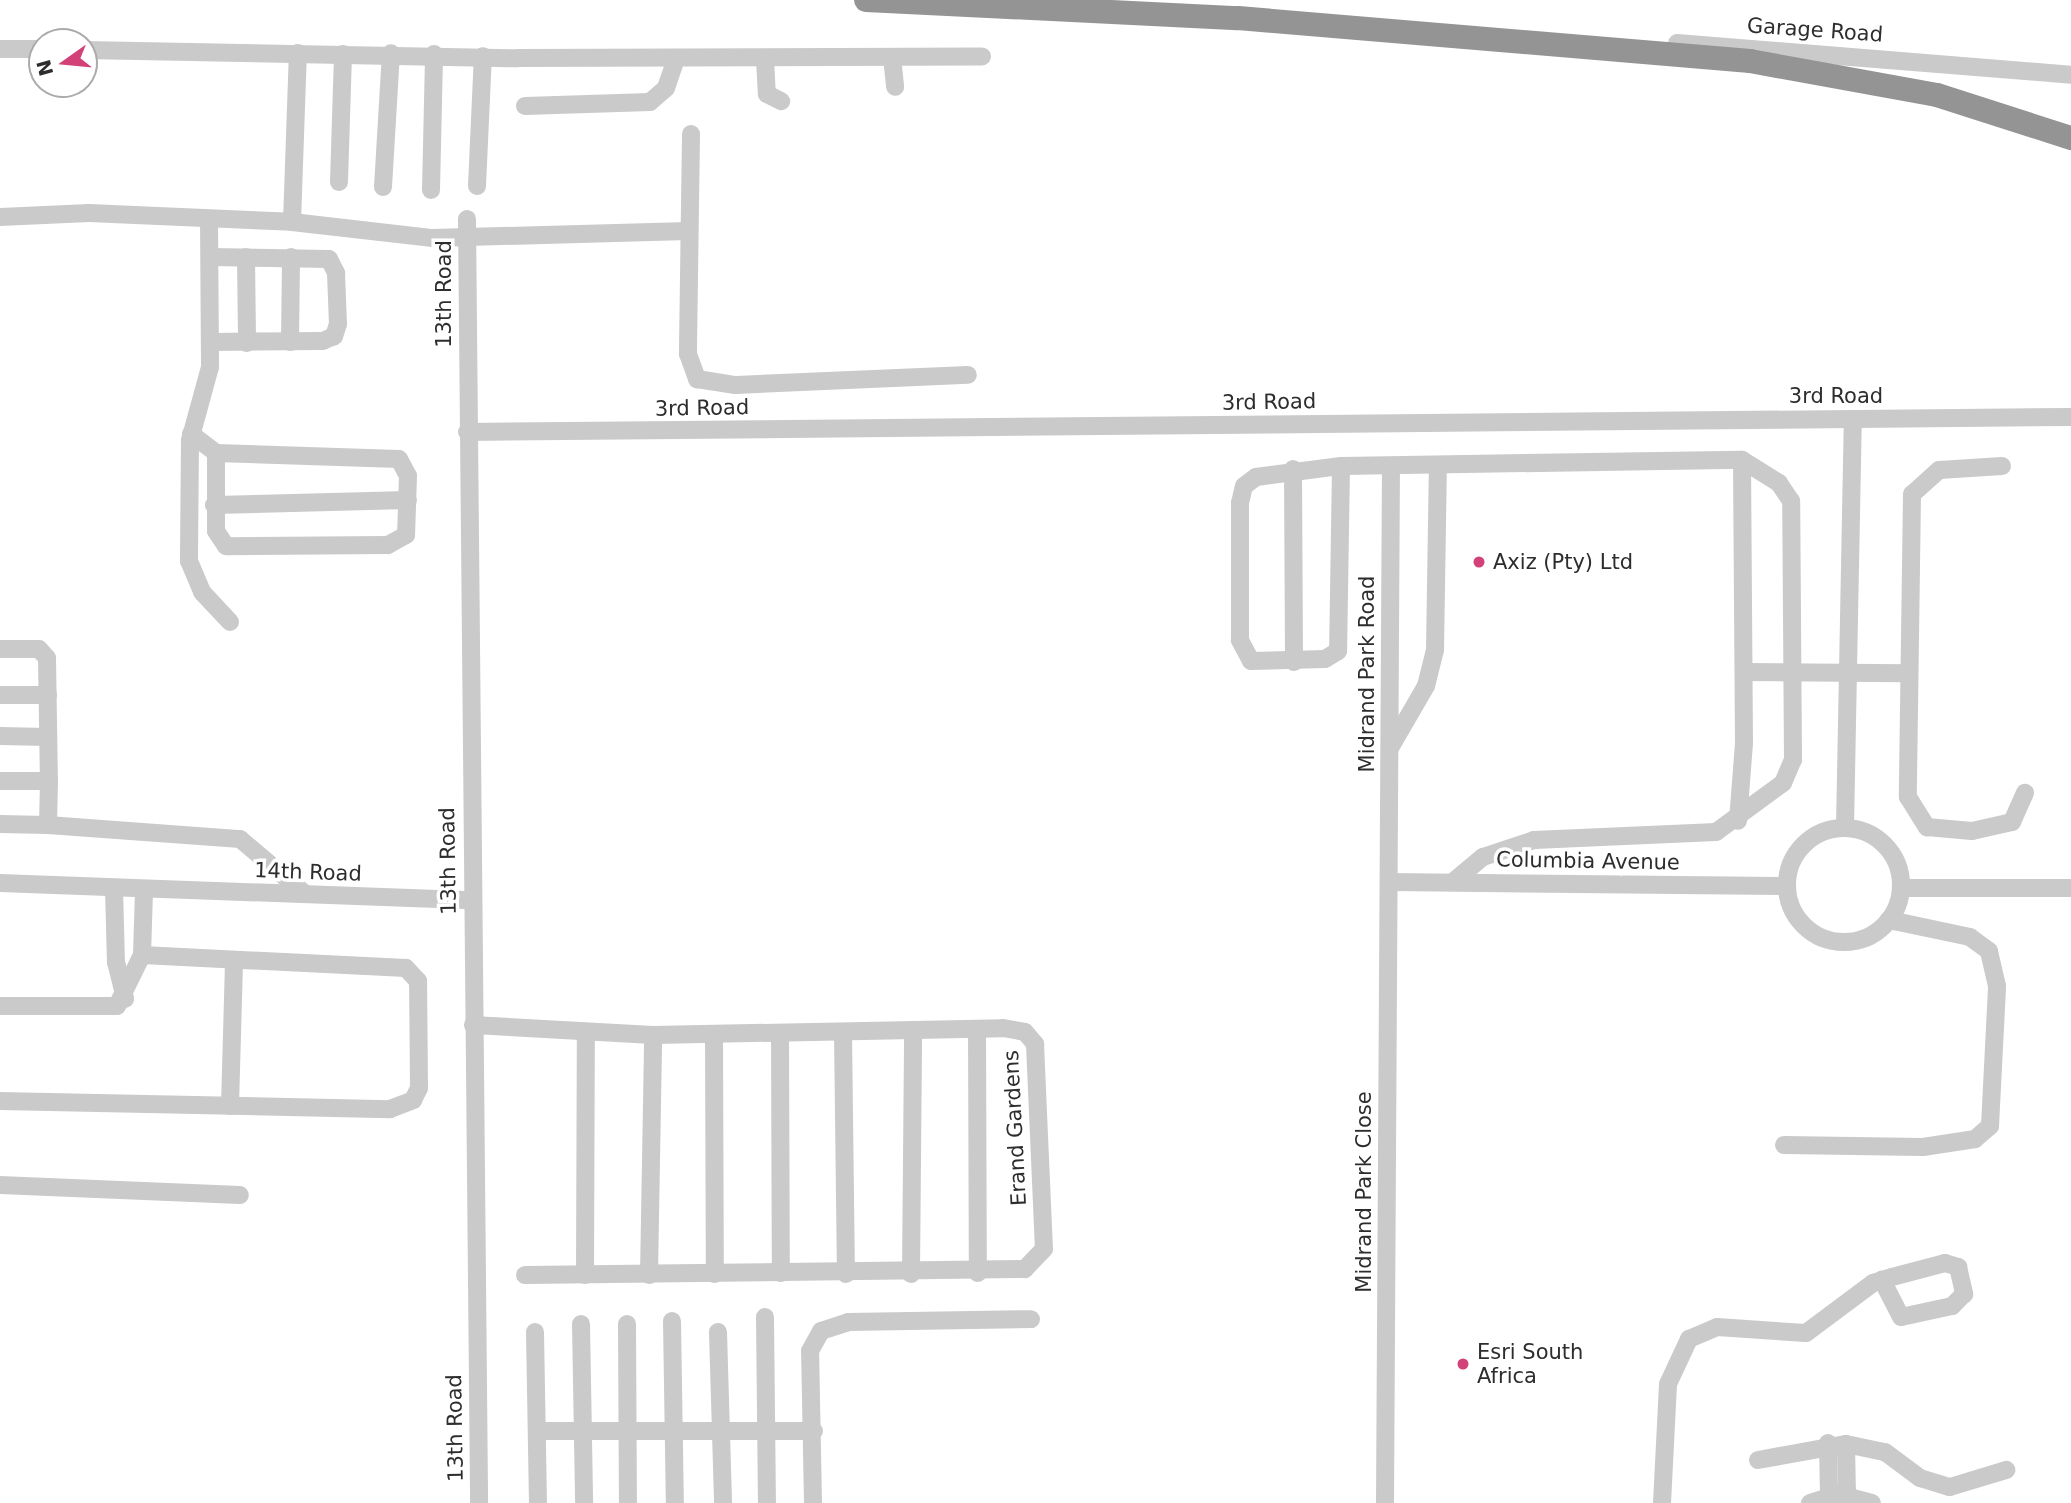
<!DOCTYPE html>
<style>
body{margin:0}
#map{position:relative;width:2071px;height:1503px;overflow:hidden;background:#fff;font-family:"DejaVu Sans",sans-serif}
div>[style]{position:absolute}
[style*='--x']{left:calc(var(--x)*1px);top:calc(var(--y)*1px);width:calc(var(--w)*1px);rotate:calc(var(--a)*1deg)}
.minor>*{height:18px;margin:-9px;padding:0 9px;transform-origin:9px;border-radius:9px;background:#cacaca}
.minor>.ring{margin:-9px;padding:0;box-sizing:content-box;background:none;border:18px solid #cacaca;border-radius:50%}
.highway>*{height:24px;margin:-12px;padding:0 12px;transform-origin:12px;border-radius:12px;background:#949494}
.dots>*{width:19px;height:19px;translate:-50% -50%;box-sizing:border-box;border:4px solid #fff;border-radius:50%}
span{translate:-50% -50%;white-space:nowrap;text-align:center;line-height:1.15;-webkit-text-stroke:7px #fff;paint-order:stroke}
.street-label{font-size:21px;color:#2d2d2d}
.poi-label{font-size:21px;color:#2d2d2d}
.left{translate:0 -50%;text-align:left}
.north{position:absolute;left:28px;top:28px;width:70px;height:70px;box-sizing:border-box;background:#fff;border:2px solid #ababab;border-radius:50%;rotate:255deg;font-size:19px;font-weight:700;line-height:28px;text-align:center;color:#2d2d2d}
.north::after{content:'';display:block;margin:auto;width:24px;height:32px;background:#d24278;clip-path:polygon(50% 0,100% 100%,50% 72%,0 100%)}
</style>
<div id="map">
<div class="minor">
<i style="--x:1677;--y:43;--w:395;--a:4.6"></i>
<i style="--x:0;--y:49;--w:42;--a:0"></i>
<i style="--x:84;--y:50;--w:434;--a:1.1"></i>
<i style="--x:518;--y:58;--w:464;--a:-0.2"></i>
<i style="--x:892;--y:57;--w:30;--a:84"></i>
<i style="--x:765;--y:59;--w:35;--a:87"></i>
<i style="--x:767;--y:94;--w:16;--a:27"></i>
<i style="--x:525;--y:106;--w:125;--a:-1.8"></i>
<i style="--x:650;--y:102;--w:21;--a:-41"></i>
<i style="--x:666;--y:88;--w:31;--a:-71"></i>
<i style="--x:691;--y:134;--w:220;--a:90.8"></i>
<i style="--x:688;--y:354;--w:27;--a:70"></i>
<i style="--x:697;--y:379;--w:39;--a:9"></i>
<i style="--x:736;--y:385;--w:232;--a:-2.5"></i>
<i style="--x:339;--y:182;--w:128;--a:-88.2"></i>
<i style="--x:477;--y:186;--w:130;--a:-87.4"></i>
<i style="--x:383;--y:187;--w:134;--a:-86.6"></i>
<i style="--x:431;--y:190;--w:136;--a:-88.7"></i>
<i style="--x:0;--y:217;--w:89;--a:-2.6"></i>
<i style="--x:89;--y:213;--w:203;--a:2.5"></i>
<i style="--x:292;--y:222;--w:142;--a:6.5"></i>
<i style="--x:433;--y:238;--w:255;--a:-1.6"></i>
<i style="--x:209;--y:219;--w:148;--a:89.6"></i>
<i style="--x:210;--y:367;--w:76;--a:105.3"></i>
<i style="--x:190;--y:440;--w:121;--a:90.5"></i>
<i style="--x:189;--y:561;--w:34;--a:67"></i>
<i style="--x:202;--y:592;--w:41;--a:47"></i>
<i style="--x:467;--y:219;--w:1284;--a:89.46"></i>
<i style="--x:292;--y:222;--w:169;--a:-88"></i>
<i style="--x:210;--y:257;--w:119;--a:1"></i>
<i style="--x:329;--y:259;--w:16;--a:63"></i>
<i style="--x:336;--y:273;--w:51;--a:87.8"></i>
<i style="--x:338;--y:324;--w:13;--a:108"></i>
<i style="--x:334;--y:336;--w:12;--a:156"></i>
<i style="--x:323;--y:341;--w:112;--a:179.5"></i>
<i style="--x:246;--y:257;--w:86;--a:89.3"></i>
<i style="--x:290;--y:342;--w:85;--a:-89.3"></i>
<i style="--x:467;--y:432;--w:1604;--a:-0.54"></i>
<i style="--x:191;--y:434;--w:31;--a:37"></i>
<i style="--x:216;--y:453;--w:183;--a:1.9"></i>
<i style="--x:399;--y:459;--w:19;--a:62"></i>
<i style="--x:408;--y:476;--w:59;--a:91.9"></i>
<i style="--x:406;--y:535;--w:21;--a:151"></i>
<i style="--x:388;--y:545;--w:162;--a:179.6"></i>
<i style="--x:226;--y:546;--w:18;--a:-124"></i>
<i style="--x:216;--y:531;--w:78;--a:-90"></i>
<i style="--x:1341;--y:466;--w:185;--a:90.9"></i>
<i style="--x:1338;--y:651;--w:15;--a:148"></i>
<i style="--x:1325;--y:659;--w:74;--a:178.5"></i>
<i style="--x:1251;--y:661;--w:24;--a:-118"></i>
<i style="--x:1240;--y:640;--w:137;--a:-90"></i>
<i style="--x:1240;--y:503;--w:17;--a:-77"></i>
<i style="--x:1244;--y:486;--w:15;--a:-37"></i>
<i style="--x:1256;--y:477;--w:86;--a:-7.4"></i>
<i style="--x:1341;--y:466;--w:401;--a:-0.9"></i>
<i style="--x:1742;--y:460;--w:283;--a:89.6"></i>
<i style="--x:1744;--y:743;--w:78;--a:94.4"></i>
<i style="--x:2002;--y:466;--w:63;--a:176.4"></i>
<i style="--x:1939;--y:470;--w:36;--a:138"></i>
<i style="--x:1912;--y:494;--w:303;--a:90.8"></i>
<i style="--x:1908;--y:797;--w:36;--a:58"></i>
<i style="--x:1927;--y:827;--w:45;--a:5.1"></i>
<i style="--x:1972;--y:831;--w:41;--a:-12.7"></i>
<i style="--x:2012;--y:822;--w:32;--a:-66"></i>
<i style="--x:1293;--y:469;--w:193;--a:89.7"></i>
<i style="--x:214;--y:505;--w:194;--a:-1.5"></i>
<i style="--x:0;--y:649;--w:39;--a:0"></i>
<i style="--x:39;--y:649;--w:12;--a:48"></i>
<i style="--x:47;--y:658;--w:123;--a:89.1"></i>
<i style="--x:49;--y:781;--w:44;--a:91.3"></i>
<i style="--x:48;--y:825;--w:48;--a:-178.8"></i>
<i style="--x:1744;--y:672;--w:163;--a:0.4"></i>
<i style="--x:0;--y:695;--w:48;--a:0"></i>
<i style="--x:0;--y:736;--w:48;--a:1.2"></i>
<i style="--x:1390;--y:748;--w:72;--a:-59.9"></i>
<i style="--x:1426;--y:686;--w:37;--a:-76"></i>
<i style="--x:1435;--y:650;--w:183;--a:-89.1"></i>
<i style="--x:0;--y:781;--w:49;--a:0"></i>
<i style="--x:48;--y:825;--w:193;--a:4.2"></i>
<i style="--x:240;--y:839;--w:85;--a:40.2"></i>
<i style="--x:1845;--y:827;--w:408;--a:-88.9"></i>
<i class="ring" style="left:1787px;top:828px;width:96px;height:96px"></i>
<i style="--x:1389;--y:882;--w:398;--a:0.6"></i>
<i style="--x:1453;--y:882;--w:39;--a:-40"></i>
<i style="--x:1483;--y:857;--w:54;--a:-18.4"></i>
<i style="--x:1534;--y:840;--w:182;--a:-2.5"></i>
<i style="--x:1716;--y:832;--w:83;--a:-36.2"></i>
<i style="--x:1783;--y:783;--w:25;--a:-67"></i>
<i style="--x:1793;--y:760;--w:259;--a:-90.4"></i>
<i style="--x:1791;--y:501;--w:22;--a:-124"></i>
<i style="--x:1779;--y:483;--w:44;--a:-148.1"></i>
<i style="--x:0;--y:883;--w:472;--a:2.1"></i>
<i style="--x:114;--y:888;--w:74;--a:88.5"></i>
<i style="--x:116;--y:962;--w:38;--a:76"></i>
<i style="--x:1902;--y:888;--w:169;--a:0"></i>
<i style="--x:0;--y:1006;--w:117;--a:0"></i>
<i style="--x:117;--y:1006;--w:57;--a:-63.9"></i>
<i style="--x:142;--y:955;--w:65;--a:-88.2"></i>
<i style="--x:473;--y:1025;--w:180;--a:3.2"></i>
<i style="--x:653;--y:1035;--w:350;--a:-1.1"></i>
<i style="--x:1003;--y:1028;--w:22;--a:10"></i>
<i style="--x:1025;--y:1032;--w:16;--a:50"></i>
<i style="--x:1035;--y:1044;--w:205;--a:87.5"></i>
<i style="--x:1044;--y:1249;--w:28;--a:134"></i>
<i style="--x:1025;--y:1269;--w:500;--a:179.31"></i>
<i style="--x:977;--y:1029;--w:244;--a:89.8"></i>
<i style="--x:843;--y:1032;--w:242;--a:89.3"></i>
<i style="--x:780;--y:1033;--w:240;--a:89.8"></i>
<i style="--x:714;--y:1034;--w:240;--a:89.8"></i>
<i style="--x:0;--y:1101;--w:390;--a:1.2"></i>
<i style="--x:390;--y:1109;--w:25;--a:-21"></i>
<i style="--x:413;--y:1100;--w:13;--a:-63"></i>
<i style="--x:419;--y:1088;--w:107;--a:-90.5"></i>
<i style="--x:418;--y:981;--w:18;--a:-133"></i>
<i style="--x:406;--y:968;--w:264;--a:-177.2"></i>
<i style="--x:230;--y:1106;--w:145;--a:-88.4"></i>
<i style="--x:1784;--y:1145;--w:139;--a:0.8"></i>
<i style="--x:1923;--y:1147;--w:53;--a:-8.7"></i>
<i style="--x:1975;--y:1139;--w:20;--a:-41"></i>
<i style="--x:1990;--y:1126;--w:140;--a:-87.1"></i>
<i style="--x:1997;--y:986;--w:36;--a:-103"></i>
<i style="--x:1989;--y:951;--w:24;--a:-144"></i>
<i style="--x:1970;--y:937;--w:83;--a:-168.1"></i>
<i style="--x:0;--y:1185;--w:240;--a:2.4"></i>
<i style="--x:911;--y:1274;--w:244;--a:-89.5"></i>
<i style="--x:585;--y:1275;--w:243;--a:-89.8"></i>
<i style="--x:649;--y:1275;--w:240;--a:-89"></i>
<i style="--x:765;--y:1317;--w:186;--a:89.4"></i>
<i style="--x:672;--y:1321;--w:182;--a:89.1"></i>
<i style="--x:581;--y:1324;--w:179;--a:89"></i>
<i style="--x:627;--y:1324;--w:179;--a:89.7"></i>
<i style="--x:535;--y:1332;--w:171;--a:89"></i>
<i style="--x:718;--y:1332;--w:171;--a:88.3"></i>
<i style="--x:539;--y:1431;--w:275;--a:0"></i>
<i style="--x:1828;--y:1443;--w:52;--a:88.9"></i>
<i style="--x:1846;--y:1444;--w:50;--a:88.9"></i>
<i style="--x:1758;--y:1460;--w:89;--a:-10.3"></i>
<i style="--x:1846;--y:1444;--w:40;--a:12"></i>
<i style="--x:1885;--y:1452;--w:44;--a:36.6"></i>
<i style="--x:1920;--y:1478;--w:31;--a:17"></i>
<i style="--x:1950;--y:1487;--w:59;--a:-16.9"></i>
<i style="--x:813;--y:1503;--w:152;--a:-91.1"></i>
<i style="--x:810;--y:1351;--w:23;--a:-61"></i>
<i style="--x:821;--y:1331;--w:28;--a:-18"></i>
<i style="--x:848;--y:1322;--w:183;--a:-0.9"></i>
<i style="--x:1385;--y:1503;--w:1037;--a:-89.67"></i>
<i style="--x:1662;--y:1503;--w:119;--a:-87.1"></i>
<i style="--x:1668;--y:1384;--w:50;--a:-65"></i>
<i style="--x:1689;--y:1339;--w:30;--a:-23"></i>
<i style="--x:1717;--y:1327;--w:89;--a:3.9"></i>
<i style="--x:1806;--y:1333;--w:84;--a:-36.7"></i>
<i style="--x:1873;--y:1283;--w:9;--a:-18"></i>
<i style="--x:1882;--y:1280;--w:10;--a:-17"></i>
<i style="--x:1892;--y:1277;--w:55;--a:-14.8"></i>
<i style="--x:1945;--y:1263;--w:14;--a:17"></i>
<i style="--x:1958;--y:1267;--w:28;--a:77"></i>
<i style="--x:1964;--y:1294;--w:17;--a:135"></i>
<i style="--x:1952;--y:1306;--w:52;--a:167.8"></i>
<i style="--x:1901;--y:1317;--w:42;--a:-117.2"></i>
<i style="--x:1810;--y:1503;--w:29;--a:-18"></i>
<i style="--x:1838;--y:1494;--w:35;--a:15"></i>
</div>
<div class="highway">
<i style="--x:866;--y:0;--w:372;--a:2.8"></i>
<i style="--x:1238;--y:18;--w:514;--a:4.8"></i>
<i style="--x:1750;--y:61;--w:190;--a:10.3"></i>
<i style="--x:1937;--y:95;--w:141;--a:17.8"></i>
</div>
<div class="dots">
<i style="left:1479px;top:562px;background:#d24278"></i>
<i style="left:1463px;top:1364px;background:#d24278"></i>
</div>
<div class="street-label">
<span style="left:1815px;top:30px;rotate:4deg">Garage Road</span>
<span style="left:444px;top:294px;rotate:-90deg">13th Road</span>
<span style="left:1836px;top:396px">3rd Road</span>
<span style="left:1269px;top:402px;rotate:-1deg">3rd Road</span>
<span style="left:702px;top:408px;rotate:-1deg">3rd Road</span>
<span style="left:1367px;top:674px;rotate:-90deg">Midrand Park Road</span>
<span style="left:448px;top:861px;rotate:-91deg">13th Road</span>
<span style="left:1588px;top:861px;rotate:1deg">Columbia Avenue</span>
<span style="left:308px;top:872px;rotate:2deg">14th Road</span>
<span style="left:1015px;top:1128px;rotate:-93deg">Erand Gardens</span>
<span style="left:1364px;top:1192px;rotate:-90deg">Midrand Park Close</span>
<span style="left:455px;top:1428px;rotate:-91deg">13th Road</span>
</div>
<div class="poi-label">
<span class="left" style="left:1493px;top:562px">Axiz (Pty) Ltd</span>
<span class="left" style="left:1477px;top:1364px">Esri South<br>Africa</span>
</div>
<div class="north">N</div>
</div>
